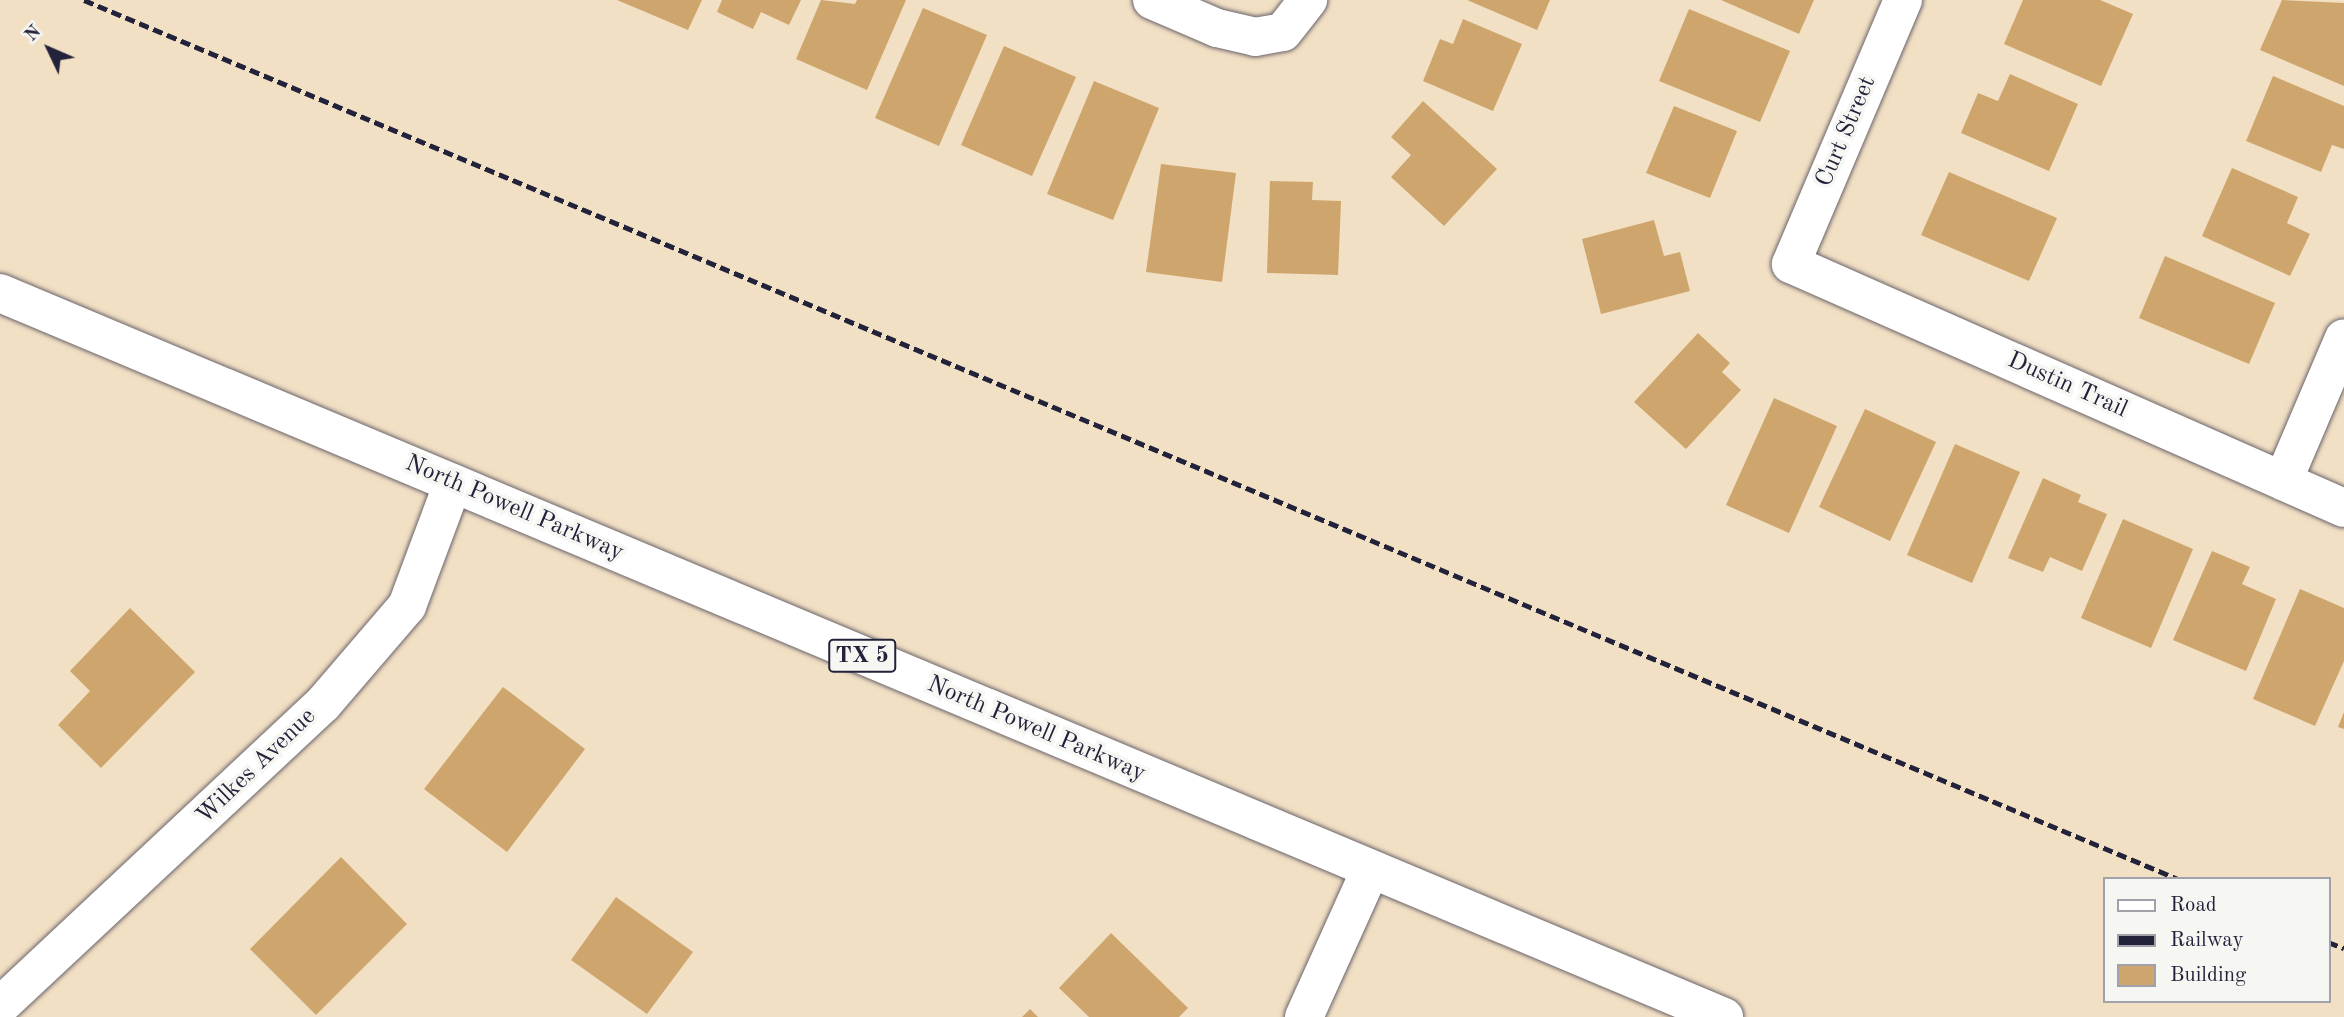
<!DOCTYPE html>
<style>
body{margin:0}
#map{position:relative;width:2344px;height:1017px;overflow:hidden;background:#f2e0c4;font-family:"Old Standard TT",serif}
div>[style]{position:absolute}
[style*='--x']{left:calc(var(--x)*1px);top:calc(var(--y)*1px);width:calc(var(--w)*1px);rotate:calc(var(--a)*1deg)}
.building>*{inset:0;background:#cea66d}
.roads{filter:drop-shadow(0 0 2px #6b646b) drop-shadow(0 0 2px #6b646b)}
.street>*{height:38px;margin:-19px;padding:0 19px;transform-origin:19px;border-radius:19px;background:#fff}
.primary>*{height:38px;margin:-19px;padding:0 19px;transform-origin:19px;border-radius:19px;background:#fff}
.rail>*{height:5px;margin-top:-2.5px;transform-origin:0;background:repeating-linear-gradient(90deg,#22223b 0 10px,transparent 0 15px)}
span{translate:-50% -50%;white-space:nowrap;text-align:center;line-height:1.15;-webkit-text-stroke:7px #f6f6f2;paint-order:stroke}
.shield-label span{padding:2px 5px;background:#f6f6f2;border:2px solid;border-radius:5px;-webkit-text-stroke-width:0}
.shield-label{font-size:23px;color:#22223b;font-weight:700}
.street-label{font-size:24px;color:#22223b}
.legend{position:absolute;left:2103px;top:877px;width:228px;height:126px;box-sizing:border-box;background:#f6f6f2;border:2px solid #a1a1a9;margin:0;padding:9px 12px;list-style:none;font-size:21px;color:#22223b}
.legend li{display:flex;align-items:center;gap:14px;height:35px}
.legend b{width:35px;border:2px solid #a1a1a9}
.north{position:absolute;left:14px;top:14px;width:70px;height:70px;-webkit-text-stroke:5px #f6f6f2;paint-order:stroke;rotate:314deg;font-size:19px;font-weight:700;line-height:28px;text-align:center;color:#22223b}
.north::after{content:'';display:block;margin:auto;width:24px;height:32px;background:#22223b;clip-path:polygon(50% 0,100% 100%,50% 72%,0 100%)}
</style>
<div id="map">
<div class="building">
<i style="clip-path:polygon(617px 0,702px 0,688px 30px)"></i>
<i style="clip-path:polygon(722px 0,801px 0,789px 25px,761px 12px,753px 29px,717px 12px)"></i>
<i style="clip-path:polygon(821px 0,855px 4px,857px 0,906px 0,867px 90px,796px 59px)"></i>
<i style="clip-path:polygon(1467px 0,1550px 0,1537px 30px)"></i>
<i style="clip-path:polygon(1721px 0,1814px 0,1799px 34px)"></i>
<i style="clip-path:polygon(2023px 0,2100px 0,2133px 14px,2101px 86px,2004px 44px)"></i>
<i style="clip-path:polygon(2282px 0,2344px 3px,2344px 86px,2260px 50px)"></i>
<i style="clip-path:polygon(923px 8px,987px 35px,939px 146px,875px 118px)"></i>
<i style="clip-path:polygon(1689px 9px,1790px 51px,1760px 122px,1659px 81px)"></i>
<i style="clip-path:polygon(1463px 19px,1522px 44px,1493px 111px,1423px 81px,1440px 39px,1453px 44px)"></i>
<i style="clip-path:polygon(1004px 46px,1076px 77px,1032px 176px,961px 145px)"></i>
<i style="clip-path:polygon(2010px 74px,2078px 104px,2049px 171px,1961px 133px,1978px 93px,1998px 101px)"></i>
<i style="clip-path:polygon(2273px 76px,2344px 106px,2344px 149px,2332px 145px,2321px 172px,2246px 141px)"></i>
<i style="clip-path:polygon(1094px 81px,1159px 108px,1113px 220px,1047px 194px)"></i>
<i style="clip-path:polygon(1423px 101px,1497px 169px,1444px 226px,1391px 177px,1411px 155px,1391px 137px)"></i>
<i style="clip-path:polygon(1674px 106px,1737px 131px,1710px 198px,1646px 173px)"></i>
<i style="clip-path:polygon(1161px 164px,1236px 173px,1222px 282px,1146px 272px)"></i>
<i style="clip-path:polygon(2232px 168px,2298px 197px,2287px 223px,2310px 234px,2290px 276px,2202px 236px)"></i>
<i style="clip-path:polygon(1949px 172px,2057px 218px,2029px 281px,1921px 235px)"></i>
<i style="clip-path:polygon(1270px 181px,1313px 182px,1312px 200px,1341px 201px,1338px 275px,1267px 273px)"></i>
<i style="clip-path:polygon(1654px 220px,1664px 256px,1680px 252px,1690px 291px,1601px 314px,1582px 239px)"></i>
<i style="clip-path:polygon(2165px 256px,2275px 303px,2249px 364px,2139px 318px)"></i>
<i style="clip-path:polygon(1698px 333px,1730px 363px,1722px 372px,1741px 390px,1686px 449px,1634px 402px)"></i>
<i style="clip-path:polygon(1774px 398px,1837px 426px,1789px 533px,1726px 505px)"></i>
<i style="clip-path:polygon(1865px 409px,1936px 442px,1890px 541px,1819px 507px)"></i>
<i style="clip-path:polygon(1955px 444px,2020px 472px,1972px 583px,1907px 555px)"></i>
<i style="clip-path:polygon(2043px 478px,2081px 495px,2078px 502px,2107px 514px,2082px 571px,2050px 557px,2043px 572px,2008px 558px)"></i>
<i style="clip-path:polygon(2123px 519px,2193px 549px,2151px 648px,2081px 618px)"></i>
<i style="clip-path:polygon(2212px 551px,2250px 567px,2242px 584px,2276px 599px,2246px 671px,2173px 640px)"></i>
<i style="clip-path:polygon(2300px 589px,2344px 608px,2344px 661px,2315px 726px,2253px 699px)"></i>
<i style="clip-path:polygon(130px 608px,195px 672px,101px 768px,58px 725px,90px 691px,70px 671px)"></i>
<i style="clip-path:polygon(503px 687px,585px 749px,507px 852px,424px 789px)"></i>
<i style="clip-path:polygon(2344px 712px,2344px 729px,2338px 727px)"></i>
<i style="clip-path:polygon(341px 857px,407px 924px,316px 1015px,250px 949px)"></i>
<i style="clip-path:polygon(616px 897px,693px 952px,647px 1014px,571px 960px)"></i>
<i style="clip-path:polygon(1111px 933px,1188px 1008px,1179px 1017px,1089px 1017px,1059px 988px)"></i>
<i style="clip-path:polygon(1030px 1009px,1038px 1017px,1022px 1017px)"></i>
</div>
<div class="roads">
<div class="street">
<i style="--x:1152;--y:0;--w:71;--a:23.3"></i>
<i style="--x:1217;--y:28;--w:39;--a:13"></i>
<i style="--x:1255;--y:37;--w:28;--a:-10"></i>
<i style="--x:1283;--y:32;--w:41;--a:-52"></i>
<i style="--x:1903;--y:0;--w:287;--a:113"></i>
<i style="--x:1791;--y:264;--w:604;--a:23.81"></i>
<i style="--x:2283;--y:481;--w:155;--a:-66.9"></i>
<i style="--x:0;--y:1006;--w:442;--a:-43.1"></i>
<i style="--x:323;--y:704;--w:129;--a:-49.4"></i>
<i style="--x:407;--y:606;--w:131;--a:-69.5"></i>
<i style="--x:1304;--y:1017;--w:160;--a:-65.7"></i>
</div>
<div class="primary">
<i style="--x:0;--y:293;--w:1870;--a:22.78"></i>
</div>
</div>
<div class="rail">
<i style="--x:84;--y:0;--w:2271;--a:22.77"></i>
<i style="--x:2328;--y:942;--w:17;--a:21"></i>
</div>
<div class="shield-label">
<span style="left:862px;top:656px">TX 5</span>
</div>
<div class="street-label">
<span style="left:1847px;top:132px;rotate:-67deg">Curt Street</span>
<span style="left:2067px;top:386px;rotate:24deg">Dustin Trail</span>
<span style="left:514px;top:509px;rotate:23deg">North Powell Parkway</span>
<span style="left:1036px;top:730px;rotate:23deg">North Powell Parkway</span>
<span style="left:257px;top:767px;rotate:-44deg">Wilkes Avenue</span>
</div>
<ul class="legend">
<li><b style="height:9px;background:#fff"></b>Road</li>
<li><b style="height:9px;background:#22223b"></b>Railway</li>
<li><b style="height:19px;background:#cea66d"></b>Building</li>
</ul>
<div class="north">N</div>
</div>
